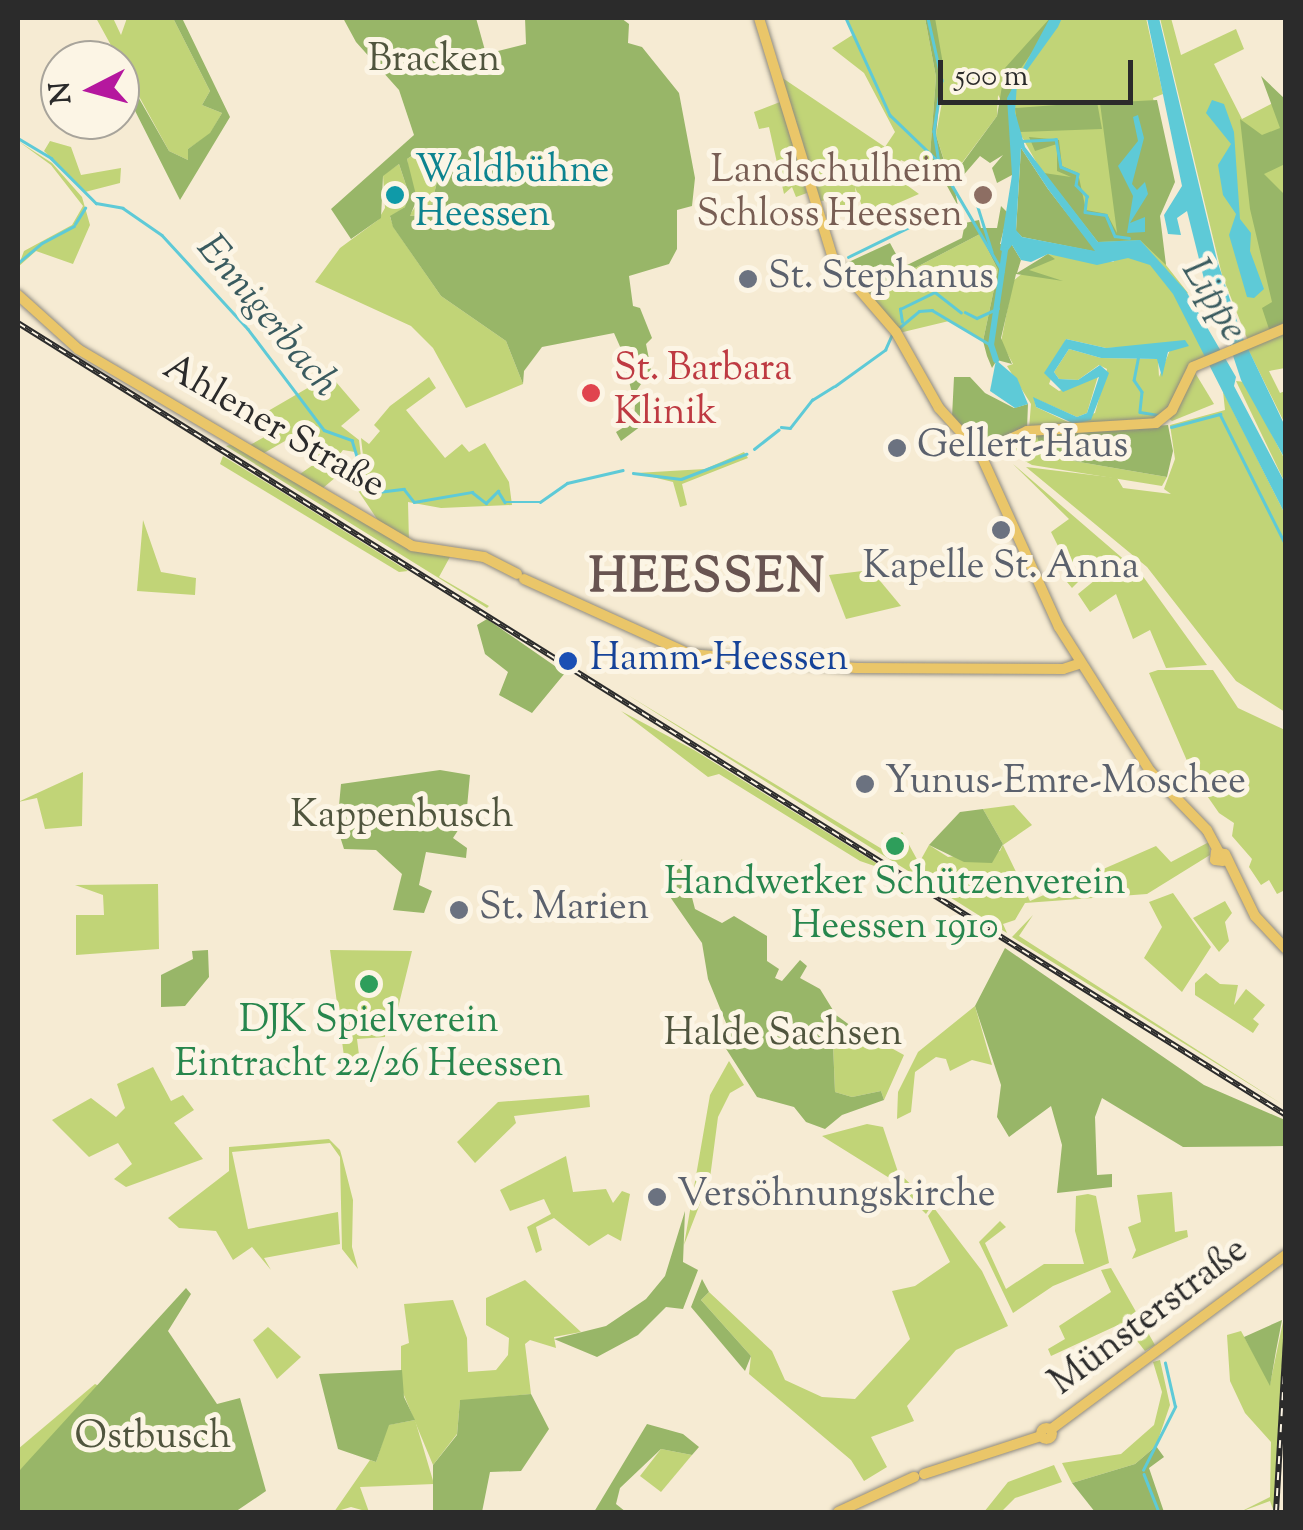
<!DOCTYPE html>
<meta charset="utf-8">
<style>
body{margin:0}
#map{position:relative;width:1303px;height:1530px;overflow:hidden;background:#f6ebd3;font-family:"Sorts Mill Goudy",serif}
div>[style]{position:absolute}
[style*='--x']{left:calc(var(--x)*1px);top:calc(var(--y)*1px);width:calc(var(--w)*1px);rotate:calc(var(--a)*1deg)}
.green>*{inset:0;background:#c1d477}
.forest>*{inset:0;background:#98b668}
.water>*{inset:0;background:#5ecad7}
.stream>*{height:2.5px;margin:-1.25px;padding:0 1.25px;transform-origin:1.25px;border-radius:1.25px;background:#5ecad7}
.river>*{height:6px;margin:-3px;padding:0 3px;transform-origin:3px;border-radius:3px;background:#5ecad7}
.roads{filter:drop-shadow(0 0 2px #908b7f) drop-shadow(0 0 2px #908b7f)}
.major>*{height:10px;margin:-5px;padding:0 5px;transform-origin:5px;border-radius:5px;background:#eac669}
.major>.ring{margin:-5px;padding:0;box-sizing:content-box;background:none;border:10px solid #eac669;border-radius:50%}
.rail>*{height:6px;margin-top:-3px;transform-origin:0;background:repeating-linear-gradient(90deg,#fcf5e5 0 8px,#2b2b2b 0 16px);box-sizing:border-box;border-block:2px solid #2b2b2b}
.dots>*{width:28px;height:28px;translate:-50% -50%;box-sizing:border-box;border:5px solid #fcf5e5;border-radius:50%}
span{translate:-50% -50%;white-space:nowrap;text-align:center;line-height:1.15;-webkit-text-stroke:10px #fcf5e5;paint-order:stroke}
.park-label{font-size:38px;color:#50553e}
.culture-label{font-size:38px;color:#0d838f}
.left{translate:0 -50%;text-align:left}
.education-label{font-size:38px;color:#785e54}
.right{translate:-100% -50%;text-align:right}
.worship-label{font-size:38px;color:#5b616d}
.health-label{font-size:38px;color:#be3a42}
.street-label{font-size:38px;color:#2b2b2b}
.transit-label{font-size:38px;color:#164399}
.leisure-label{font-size:38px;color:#27864d}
.water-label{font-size:40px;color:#3a5b5f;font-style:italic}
.district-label{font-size:48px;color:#685451;font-weight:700;letter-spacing:2.5px}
.frame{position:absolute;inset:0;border:20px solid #2b2b2b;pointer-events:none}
.north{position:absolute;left:40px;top:40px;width:100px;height:100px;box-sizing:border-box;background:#fcf5e5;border:2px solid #a8a49b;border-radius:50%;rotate:264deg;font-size:28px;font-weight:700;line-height:40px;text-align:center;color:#2b2b2b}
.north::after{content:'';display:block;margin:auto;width:35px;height:45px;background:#b5179e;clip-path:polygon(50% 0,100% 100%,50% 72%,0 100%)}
.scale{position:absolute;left:938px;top:60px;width:195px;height:45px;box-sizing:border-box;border:5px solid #2b2b2b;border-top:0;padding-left:12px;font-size:30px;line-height:35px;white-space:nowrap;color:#2b2b2b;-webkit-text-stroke:8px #fcf5e5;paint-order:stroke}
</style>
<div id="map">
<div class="green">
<i style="clip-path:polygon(96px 18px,113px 18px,121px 35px,127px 18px,173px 18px,210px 91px,202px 105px,222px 113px,210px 134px,188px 149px,188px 160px,169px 151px)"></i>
<i style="clip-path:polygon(847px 18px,925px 18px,936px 77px,930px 155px,946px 182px,901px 160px,893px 175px,919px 194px,866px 217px,855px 187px,857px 203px,831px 214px,829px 199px,818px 202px,781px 77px,885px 147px,895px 132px,864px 73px,832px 48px,854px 34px)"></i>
<i style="clip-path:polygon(evenodd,929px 18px,1146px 18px,1163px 94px,1153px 98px,1173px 186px,1156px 212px,1157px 224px,1166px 265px,1188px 293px,1177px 300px,1206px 357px,1184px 374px,1164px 418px,1029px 429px,1031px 404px,1007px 366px,1013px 364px,1001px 342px,1013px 281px,1047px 254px,1114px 262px,1043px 174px,998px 95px,997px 116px,950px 179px,936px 135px,942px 102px,929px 18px,1066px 339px,1106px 348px,1189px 345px,1170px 350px,1159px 377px,1158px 359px,1101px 358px,1069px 349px,1054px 372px,1059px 379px,1078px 380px,1099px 365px,1107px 369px,1095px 413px,1068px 422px,1036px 407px,1034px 398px,1077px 417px,1087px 413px,1098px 376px,1059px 391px,1049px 384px,1066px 339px)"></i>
<i style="clip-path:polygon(1160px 18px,1171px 18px,1181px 55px,1236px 29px,1244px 49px,1214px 64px,1242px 119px,1281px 99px,1285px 105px,1285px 325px,1248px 341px,1222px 275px)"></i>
<i style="clip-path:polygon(780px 102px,807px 193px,796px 197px,792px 187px,784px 194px,769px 127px,759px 129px,754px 112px)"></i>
<i style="clip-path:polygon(18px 141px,52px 163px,82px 197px,90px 225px,73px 264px,36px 251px,18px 267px,24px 251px,72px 225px,83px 206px,51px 165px)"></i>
<i style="clip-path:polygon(50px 141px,71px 147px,81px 175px,121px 168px,120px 183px,85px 192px,44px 151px)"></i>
<i style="clip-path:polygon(419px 144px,437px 182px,429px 214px,409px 216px,415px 207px,407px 159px,421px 150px)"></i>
<i style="clip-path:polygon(399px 164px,408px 191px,405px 207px,390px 217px,394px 228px,441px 296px,506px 341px,523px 384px,466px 408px,433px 348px,411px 326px,315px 282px,340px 248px,378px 220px,385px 208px,383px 175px)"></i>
<i style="clip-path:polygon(980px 234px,998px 270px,983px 341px,949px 321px,899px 333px,863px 295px)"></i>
<i style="clip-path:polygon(1283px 331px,1285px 368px,1269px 371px,1280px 393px,1285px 391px,1285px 424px,1247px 347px)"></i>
<i style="clip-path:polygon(1194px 371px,1214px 404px,1172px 421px,1168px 418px)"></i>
<i style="clip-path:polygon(330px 375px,360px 410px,341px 426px,359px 440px,363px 473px,355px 452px,343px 450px,328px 469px,336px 477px,323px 488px,300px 474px,320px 460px,304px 449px,312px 443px,306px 437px,292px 437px,264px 453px,250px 445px,266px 436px,256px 418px)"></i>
<i style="clip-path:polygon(429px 377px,436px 388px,406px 410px,445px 458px,462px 444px,469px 452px,485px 443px,509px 482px,512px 505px,441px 508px,408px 502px,409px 542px,379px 522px,353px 483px,365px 473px,361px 438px,369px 444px,380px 431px,374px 425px,390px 406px)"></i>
<i style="clip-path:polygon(1236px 381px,1245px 382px,1285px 460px,1285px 483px)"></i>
<i style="clip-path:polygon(1223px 391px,1285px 514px,1285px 712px,1236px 681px,1147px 567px,1026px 467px,1117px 478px,1123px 488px,1171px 494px,1164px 489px,1175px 459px,1170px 425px,1225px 410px)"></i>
<i style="clip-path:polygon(1037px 435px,1039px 443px,1049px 444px,1050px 457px,1167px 477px,1162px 486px,1032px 465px,1000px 447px)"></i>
<i style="clip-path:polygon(232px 444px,409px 546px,451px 555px,439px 577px,489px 606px,487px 608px,226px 446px)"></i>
<i style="clip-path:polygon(744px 452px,748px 458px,682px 484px,687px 505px,680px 507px,673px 482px,636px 473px,705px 469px)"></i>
<i style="clip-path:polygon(223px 456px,285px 494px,408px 571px,399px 572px,220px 464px)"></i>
<i style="clip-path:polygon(1013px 464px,1142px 575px,1207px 665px,1166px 668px,1150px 630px,1133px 639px,1116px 594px,1090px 612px,1078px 594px,1106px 571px,1097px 563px,1072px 588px,1067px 582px,1083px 570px,1063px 556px,1051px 532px,1069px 519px)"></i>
<i style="clip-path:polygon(143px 520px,161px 572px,196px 578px,195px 595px,137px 591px)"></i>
<i style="clip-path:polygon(871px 570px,901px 606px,846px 619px,829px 575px)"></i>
<i style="clip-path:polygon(1158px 670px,1213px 670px,1238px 708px,1285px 730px,1285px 890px,1277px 894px,1269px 880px,1261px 885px,1249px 867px,1252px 859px,1232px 836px,1234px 823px,1219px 813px,1194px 777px,1149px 673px)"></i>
<i style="clip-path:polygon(626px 694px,882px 849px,902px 832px,919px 863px,929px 845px,948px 857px,1000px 851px,1003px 844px,983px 809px,1014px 805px,1032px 825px,1003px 845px,1030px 901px,1156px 846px,1171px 862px,1209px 842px,1210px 855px,1147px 894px,1025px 903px,1015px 920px,1003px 924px,1007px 933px)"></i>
<i style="clip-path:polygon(621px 711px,694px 750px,889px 871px,860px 861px,719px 774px,708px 777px)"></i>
<i style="clip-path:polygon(83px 772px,82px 826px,45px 829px,37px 798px,18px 802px)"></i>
<i style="clip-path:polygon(158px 884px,159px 949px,76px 955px,76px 915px,104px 915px,103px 895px,75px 885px)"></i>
<i style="clip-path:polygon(1173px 893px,1211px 947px,1182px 992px,1144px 958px,1162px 927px,1149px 902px)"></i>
<i style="clip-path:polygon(1225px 901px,1232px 913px,1225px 922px,1229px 941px,1219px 952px,1193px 918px)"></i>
<i style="clip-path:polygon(1033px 915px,1019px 936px,1285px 1106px,1012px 937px)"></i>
<i style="clip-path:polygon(330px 950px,412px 951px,393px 1028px,385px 1029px,385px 1037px,357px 1039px,360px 1063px,345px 1064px)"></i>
<i style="clip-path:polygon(1206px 973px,1220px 984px,1238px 985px,1234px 1005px,1246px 989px,1265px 1005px,1253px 1019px,1259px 1024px,1253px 1033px,1195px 995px,1195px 983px)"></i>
<i style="clip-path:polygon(975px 1006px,992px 1065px,972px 1060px,950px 1071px,946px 1059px,936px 1057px,915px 1072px,911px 1112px,897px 1119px,898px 1092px,918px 1052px)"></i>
<i style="clip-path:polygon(851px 1026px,904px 1055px,884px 1100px,881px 1091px,852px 1097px,835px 1092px,833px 1042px)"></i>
<i style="clip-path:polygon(729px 1061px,744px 1085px,730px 1093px,718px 1117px,710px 1178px,684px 1245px,710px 1095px)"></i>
<i style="clip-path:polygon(153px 1067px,171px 1101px,183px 1095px,194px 1110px,174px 1123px,203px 1159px,126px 1187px,114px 1179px,132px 1164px,118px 1143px,89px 1157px,52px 1120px,91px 1098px,116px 1117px,125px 1108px,117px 1084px)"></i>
<i style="clip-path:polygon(589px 1095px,590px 1107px,514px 1116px,516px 1123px,475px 1163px,457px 1142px,498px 1102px)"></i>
<i style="clip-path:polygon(867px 1124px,883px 1127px,898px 1172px,932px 1205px,926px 1214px,891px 1179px,822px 1136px)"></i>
<i style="clip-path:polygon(329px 1139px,340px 1150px,342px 1157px,353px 1200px,352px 1247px,358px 1269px,342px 1249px,340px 1157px,330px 1143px,232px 1152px,248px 1229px,338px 1212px,340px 1244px,264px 1258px,271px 1270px,252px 1247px,233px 1260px,216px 1231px,179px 1228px,168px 1218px,229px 1171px,229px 1147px)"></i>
<i style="clip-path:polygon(566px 1156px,573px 1192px,606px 1189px,613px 1203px,622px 1191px,630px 1194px,621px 1241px,608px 1234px,589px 1246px,554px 1218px,536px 1227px,542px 1250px,536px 1253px,527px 1227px,551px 1214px,544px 1199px,510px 1211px,500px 1190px)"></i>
<i style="clip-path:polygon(1172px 1192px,1175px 1232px,1187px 1230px,1188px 1237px,1132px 1259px,1136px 1250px,1128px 1227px,1141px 1222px,1137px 1195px)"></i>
<i style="clip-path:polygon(1088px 1194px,1096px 1196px,1109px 1263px,1053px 1286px,1013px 1313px,979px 1242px,1000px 1221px,1006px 1227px,985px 1243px,1006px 1289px,1044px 1264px,1084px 1264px,1075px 1231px,1076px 1196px)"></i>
<i style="clip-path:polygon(934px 1208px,982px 1271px,1008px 1326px,956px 1350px,907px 1406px,914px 1421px,871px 1437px,887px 1467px,864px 1481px,851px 1460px,749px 1374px,751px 1356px,701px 1300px,709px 1292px,772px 1351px,785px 1380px,822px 1397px,855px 1399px,910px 1339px,892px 1291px,915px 1286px,950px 1262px,928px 1216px)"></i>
<i style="clip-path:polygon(1111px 1268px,1155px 1345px,1145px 1351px,1134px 1337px,1126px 1341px,1118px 1325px,1051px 1356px,1048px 1349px,1065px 1339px,1059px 1326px,1111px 1292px,1101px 1270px)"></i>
<i style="clip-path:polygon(525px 1280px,581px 1332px,554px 1337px,556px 1348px,530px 1340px,525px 1344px,531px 1394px,460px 1401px,457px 1434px,433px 1465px,401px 1388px,401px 1346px,409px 1343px,404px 1304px,453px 1300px,467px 1338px,468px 1372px,496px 1370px,508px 1355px,509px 1338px,486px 1325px,486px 1298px)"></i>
<i style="clip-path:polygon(1285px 1312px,1274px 1512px,1270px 1501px,1240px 1512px,1270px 1497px,1271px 1442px,1245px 1413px,1230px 1381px,1227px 1335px,1241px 1331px,1270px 1384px)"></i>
<i style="clip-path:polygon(268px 1327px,301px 1357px,277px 1379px,253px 1340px)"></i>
<i style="clip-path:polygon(1160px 1360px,1170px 1405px,1156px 1446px,1135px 1464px,1072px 1483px,1062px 1463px,1121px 1454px,1154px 1425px,1162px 1392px,1153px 1362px)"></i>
<i style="clip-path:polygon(95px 1384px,101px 1387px,78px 1414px,18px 1472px,18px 1449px)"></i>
<i style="clip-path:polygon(415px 1420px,434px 1484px,360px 1487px,369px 1512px,351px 1507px,334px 1512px,370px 1460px,376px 1462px,388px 1425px)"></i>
<i style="clip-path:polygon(661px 1449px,692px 1455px,661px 1492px,640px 1476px)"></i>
<i style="clip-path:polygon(1054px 1465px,1062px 1482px,1015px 1498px,1001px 1512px,984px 1512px,1008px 1482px)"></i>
</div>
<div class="forest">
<i style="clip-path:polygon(173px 18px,182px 18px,230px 117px,180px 200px,120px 81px,120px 65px,169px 151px,188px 160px,188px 149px,210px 133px,222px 113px,202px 105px,210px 91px)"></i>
<i style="clip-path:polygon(evenodd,343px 18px,476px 18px,486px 54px,526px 44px,525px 18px,621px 18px,629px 24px,628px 43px,642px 47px,679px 93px,695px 178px,692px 206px,677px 210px,677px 249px,669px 264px,629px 276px,633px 306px,640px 308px,652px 338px,646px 344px,651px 369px,637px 390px,645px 423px,621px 441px,616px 432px,634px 421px,635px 404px,626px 370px,616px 366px,622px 351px,614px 333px,542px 347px,524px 371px,523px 384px,506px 341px,441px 296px,393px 227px,390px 216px,405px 207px,408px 191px,399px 164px,383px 176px,381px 218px,351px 239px,331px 209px,414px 135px,399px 90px,356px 42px,343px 18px,422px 149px,437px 182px,429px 214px,410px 216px,417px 199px,407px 159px,422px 149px)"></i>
<i style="clip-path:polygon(925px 18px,935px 18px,943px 64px,936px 135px,950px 180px,997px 116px,1005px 68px,1050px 18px,1050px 27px,1012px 81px,1012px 175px,997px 183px,992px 168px,1003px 155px,990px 163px,980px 156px,954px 186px,958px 206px,930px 155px,936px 77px)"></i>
<i style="clip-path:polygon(1261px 76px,1285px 99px,1285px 164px,1264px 174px,1286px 196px,1285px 325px,1270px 332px,1262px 308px,1272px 302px,1250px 209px,1240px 119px,1262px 135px,1280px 128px)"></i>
<i style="clip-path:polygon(1157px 100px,1175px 182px,1160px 216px,1166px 265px,1140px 240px,1098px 242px,1044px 173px,1071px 177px,1057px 171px,1057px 144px,1035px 151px,1029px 137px,1059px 140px,1062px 166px,1078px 173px,1086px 210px,1107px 214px,1117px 233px,1100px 103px)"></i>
<i style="clip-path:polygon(1097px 102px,1102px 129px,1020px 132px,1017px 123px,1015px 108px)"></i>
<i style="clip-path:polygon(1021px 148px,1048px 189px,1097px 252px,1022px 237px,1016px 231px)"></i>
<i style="clip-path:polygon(1001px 206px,1008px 213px,1000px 244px,1012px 245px,1021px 260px,1017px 273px,1048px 254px,1055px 259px,1029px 270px,1063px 281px,1016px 274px,1001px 338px,1012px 364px,997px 360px,992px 368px,987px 356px,983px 341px,998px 270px,980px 234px,863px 295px,840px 266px,890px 243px,903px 267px,962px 238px,965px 223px,979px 220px,981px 228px,997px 228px)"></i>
<i style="clip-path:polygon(954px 377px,970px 377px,985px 393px,1014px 408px,1028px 404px,1027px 429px,981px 448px,952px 417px)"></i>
<i style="clip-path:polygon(1168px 425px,1173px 451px,1167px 477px,1050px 457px,1049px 445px,1039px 444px,1037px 435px)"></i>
<i style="clip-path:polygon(487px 619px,565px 673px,532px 713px,499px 695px,508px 672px,485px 654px,477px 625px)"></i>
<i style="clip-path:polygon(440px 770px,470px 775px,466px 818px,453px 838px,467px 848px,466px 858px,426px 852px,419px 885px,432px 891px,424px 913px,393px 910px,402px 874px,376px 850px,344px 849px,337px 827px,341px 784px)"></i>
<i style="clip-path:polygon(983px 809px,1003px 844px,992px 863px,964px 862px,929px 845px,960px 812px)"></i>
<i style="clip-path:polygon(682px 859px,695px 909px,722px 923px,734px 916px,767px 936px,767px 961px,779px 969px,775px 978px,782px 981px,800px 960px,807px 966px,800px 978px,820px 989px,836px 1015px,851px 1026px,833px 1043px,835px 1092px,852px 1097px,881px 1091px,884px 1100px,842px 1115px,825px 1129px,806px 1122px,794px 1107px,757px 1097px,723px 1044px,731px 1035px,708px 979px,702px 943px,666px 891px,665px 880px)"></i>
<i style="clip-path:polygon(1005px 948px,1204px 1085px,1285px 1120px,1285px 1146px,1183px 1147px,1102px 1098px,1095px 1117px,1097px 1175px,1112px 1174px,1112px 1187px,1057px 1193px,1062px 1145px,1051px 1106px,1009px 1137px,997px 1117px,1001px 1085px,975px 1006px)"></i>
<i style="clip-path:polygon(208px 950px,209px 977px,185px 1006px,161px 1007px,161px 975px,193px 959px,192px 951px)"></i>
<i style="clip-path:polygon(685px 1211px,683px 1262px,698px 1270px,683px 1309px,666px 1307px,638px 1335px,597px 1357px,554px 1339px,606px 1326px,646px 1299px,665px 1276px)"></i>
<i style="clip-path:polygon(702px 1279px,709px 1292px,701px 1300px,751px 1356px,745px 1371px,691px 1307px)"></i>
<i style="clip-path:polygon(186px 1288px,191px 1294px,168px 1331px,217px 1404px,240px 1398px,266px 1491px,235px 1512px,18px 1512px,18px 1472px)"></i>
<i style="clip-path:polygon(1282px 1320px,1276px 1351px,1270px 1386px,1244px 1337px)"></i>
<i style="clip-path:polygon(402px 1370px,404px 1397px,415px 1420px,389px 1425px,376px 1462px,338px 1449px,319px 1374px)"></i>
<i style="clip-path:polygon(531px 1394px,549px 1429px,521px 1471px,490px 1472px,482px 1512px,433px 1511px,433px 1465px,457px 1435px,460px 1400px)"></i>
<i style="clip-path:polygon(647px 1424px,683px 1434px,699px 1447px,692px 1455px,661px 1449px,620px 1488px,616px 1504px,626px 1512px,594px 1512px)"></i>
<i style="clip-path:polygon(1156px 1446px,1164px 1457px,1149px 1468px,1164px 1512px,1095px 1512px,1072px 1483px,1135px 1464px)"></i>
</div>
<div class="water">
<i style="clip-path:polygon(evenodd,1050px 18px,1062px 18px,1058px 27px,1017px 84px,1015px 112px,1025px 147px,1098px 242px,1140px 240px,1186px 291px,1236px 377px,1234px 386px,1285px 483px,1285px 514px,1173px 294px,1150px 265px,1128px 258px,1097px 265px,1048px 254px,1031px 262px,1021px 260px,1012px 245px,1006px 253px,1000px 250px,1012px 175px,1007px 98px,1050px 18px,1021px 148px,1048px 189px,1095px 251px,1022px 237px,1016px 230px,1021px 148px)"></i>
<i style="clip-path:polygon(1147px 18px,1159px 18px,1217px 260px,1242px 336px,1285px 426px,1285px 459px,1241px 380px,1217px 307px,1209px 299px,1187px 211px,1177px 218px,1181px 235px,1168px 234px,1164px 215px,1182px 186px)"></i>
<i style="clip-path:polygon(1212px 100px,1224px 104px,1234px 132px,1240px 219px,1251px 233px,1250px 251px,1264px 289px,1254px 298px,1247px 297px,1229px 235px,1236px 214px,1223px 195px,1218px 165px,1231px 144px,1206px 113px)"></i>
<i style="clip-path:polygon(1138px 115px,1144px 138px,1132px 184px,1137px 190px,1145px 182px,1148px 194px,1130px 223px,1145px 217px,1145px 232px,1127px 233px,1133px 196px,1118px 166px,1138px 141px,1133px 117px)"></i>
<i style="clip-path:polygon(1066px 339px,1106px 348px,1185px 340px,1189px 346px,1168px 352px,1162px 377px,1157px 359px,1101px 358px,1069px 349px,1054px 372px,1059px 379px,1078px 380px,1100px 365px,1109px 373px,1091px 420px,1075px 424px,1036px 407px,1033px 397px,1077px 417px,1087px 413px,1099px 377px,1063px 392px,1044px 373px)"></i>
<i style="clip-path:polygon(996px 360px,1017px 378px,1028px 404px,1015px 408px,990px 391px)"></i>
</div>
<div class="stream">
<i style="--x:846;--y:18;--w:107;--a:65.6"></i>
<i style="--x:890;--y:115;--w:65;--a:43.8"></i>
<i style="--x:928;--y:18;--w:64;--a:77.3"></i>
<i style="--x:942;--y:80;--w:52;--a:98.9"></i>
<i style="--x:934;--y:131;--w:32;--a:81"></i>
<i style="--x:939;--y:163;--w:126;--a:59.6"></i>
<i style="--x:18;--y:138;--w:39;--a:31"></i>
<i style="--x:51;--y:158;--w:64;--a:45"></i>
<i style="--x:96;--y:203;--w:27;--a:10"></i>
<i style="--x:123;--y:208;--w:47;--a:34.7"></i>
<i style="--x:162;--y:235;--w:127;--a:47.5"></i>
<i style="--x:248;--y:329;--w:126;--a:53"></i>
<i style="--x:324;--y:430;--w:30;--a:20"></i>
<i style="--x:352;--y:440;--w:34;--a:73"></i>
<i style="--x:362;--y:473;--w:25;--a:50"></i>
<i style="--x:378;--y:492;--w:26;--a:-7"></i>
<i style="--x:404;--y:489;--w:16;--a:52"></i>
<i style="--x:414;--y:502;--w:59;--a:-9.8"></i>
<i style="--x:472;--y:492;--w:18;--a:38"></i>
<i style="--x:486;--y:503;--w:17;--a:-45"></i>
<i style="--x:498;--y:491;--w:13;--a:58"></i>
<i style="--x:505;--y:502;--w:35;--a:0"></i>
<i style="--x:540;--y:502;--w:33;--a:-35"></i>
<i style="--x:567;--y:483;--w:57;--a:-13.1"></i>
<i style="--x:1021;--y:141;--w:35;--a:-3"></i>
<i style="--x:1056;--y:139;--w:28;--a:80"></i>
<i style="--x:1061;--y:167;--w:18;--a:22"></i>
<i style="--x:1078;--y:174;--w:11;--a:100"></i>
<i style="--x:1076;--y:185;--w:16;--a:45"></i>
<i style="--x:1087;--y:196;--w:16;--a:97"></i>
<i style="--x:1085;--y:212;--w:21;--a:8"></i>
<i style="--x:1106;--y:215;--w:23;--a:67"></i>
<i style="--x:1115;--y:236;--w:14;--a:8"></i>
<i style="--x:977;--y:204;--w:50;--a:72.6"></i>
<i style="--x:75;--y:224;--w:19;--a:-58"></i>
<i style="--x:42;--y:243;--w:36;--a:-28"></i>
<i style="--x:848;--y:257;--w:102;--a:-26.1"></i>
<i style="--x:18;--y:263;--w:30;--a:-40"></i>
<i style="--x:965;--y:312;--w:13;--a:27"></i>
<i style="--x:977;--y:318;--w:23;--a:-25"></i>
<i style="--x:902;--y:322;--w:13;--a:-99"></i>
<i style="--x:900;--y:309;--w:39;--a:-26"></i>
<i style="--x:935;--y:292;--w:33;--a:38"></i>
<i style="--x:899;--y:328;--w:26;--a:-40"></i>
<i style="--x:919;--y:311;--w:13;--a:-4"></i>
<i style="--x:932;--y:310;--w:69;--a:30.7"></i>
<i style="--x:1139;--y:355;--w:25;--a:101"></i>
<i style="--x:1134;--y:380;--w:14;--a:56"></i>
<i style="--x:1142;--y:392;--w:20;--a:96"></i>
<i style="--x:1140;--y:412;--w:18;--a:9"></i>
<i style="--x:835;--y:386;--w:62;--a:-35.8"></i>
<i style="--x:885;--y:350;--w:17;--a:-66"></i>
<i style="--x:781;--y:427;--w:9;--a:6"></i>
<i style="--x:790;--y:428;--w:36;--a:-52"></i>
<i style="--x:812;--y:400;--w:25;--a:-32"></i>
<i style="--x:1171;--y:427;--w:51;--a:-14.9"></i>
<i style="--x:1220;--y:414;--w:147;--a:63.3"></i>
<i style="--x:754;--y:449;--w:31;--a:-38"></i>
<i style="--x:633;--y:473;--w:48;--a:7.1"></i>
<i style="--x:681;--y:479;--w:70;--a:-21"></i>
<i style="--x:1143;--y:1470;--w:71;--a:-63.1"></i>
<i style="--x:1175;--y:1407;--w:45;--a:-102.8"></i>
<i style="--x:1144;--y:1474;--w:41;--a:68.5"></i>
</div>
<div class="river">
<i style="--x:996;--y:360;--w:16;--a:-108"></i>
<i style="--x:991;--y:345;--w:96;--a:-81.6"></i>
</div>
<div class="roads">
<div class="major">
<i style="--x:759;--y:18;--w:252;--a:72.9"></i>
<i style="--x:833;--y:259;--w:96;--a:49.2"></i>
<i style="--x:896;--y:332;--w:87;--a:60.5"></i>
<i style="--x:939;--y:408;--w:61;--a:47.7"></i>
<i style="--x:980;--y:453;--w:191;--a:65.6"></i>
<i style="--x:1059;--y:627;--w:170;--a:57.7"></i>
<i style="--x:1150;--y:771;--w:82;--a:46"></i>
<i style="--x:1207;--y:830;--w:24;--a:62"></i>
<i style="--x:18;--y:295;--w:81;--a:42"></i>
<i style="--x:78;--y:349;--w:388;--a:30.5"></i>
<i style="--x:412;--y:546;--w:73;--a:8.7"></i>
<i style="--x:484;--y:557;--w:37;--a:27"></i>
<i style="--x:980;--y:453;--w:52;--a:-25.1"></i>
<i style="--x:1027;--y:431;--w:129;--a:-3.5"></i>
<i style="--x:1156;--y:423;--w:21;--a:-39"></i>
<i style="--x:1172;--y:410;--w:48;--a:-64"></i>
<i style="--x:1193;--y:367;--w:101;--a:-22.8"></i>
<i style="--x:524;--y:579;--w:181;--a:24.4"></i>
<i style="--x:689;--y:654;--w:168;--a:4.8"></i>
<i style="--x:856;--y:668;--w:207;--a:0.3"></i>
<i style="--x:1063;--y:669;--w:19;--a:-18"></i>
<i style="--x:1223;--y:861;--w:8;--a:-173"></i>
<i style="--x:1215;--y:860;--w:8;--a:-83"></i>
<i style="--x:1216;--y:852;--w:9;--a:13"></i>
<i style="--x:1225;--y:854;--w:69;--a:64.2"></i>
<i style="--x:1255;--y:916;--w:45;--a:46.8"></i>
<i class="ring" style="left:1040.5px;top:1427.5px;width:1px;height:1px"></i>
<i style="--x:1050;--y:1430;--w:294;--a:-36.6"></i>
<i style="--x:924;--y:1474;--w:123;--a:-18"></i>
<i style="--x:838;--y:1512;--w:84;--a:-24.7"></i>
</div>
</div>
<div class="rail">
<i style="--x:18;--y:323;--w:1495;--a:31.99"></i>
<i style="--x:1276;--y:1512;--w:175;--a:-86.7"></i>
</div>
<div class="dots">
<i style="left:395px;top:195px;background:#0f9aa8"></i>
<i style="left:983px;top:195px;background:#8d6e63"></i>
<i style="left:748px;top:279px;background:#6b7280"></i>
<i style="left:591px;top:393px;background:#e0444e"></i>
<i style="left:897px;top:448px;background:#6b7280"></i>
<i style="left:1001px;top:530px;background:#6b7280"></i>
<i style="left:568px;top:661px;background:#1a4fb4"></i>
<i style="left:865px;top:784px;background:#6b7280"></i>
<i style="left:895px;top:846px;background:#2e9e5b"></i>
<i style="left:459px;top:910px;background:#6b7280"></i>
<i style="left:369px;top:984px;background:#2e9e5b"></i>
<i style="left:657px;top:1197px;background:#6b7280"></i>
</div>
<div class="park-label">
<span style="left:434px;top:62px">Bracken</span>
<span style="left:402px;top:818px">Kappenbusch</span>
<span style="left:783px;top:1036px">Halde Sachsen</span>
<span style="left:153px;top:1439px">Ostbusch</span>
</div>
<div class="culture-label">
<span class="left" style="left:415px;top:195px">Waldbühne<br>Heessen</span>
</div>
<div class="education-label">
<span class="right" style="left:963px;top:195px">Landschulheim<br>Schloss Heessen</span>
</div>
<div class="worship-label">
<span class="left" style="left:768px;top:279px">St. Stephanus</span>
<span class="left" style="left:917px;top:448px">Gellert-Haus</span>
<span style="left:1001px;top:569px">Kapelle St. Anna</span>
<span class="left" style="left:885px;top:784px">Yunus-Emre-Moschee</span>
<span class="left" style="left:479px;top:910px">St. Marien</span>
<span class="left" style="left:677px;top:1197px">Versöhnungskirche</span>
</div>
<div class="health-label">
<span class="left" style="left:614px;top:393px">St. Barbara<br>Klinik</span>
</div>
<div class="street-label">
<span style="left:273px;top:428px;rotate:30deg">Ahlener Straße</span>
<span style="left:1150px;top:1318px;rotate:-37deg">Münsterstraße</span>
</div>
<div class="transit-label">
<span class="left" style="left:590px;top:661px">Hamm-Heessen</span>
</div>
<div class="leisure-label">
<span style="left:895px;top:907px">Handwerker Schützenverein<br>Heessen 1910</span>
<span style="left:369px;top:1045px">DJK Spielverein<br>Eintracht 22/26 Heessen</span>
</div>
<div class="water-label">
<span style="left:1212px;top:301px;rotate:59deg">Lippe</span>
<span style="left:266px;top:317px;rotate:50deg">Ennigerbach</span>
</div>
<div class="district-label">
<span style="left:708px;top:580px">HEESSEN</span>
</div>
<div class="frame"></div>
<div class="north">N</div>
<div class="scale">500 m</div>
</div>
